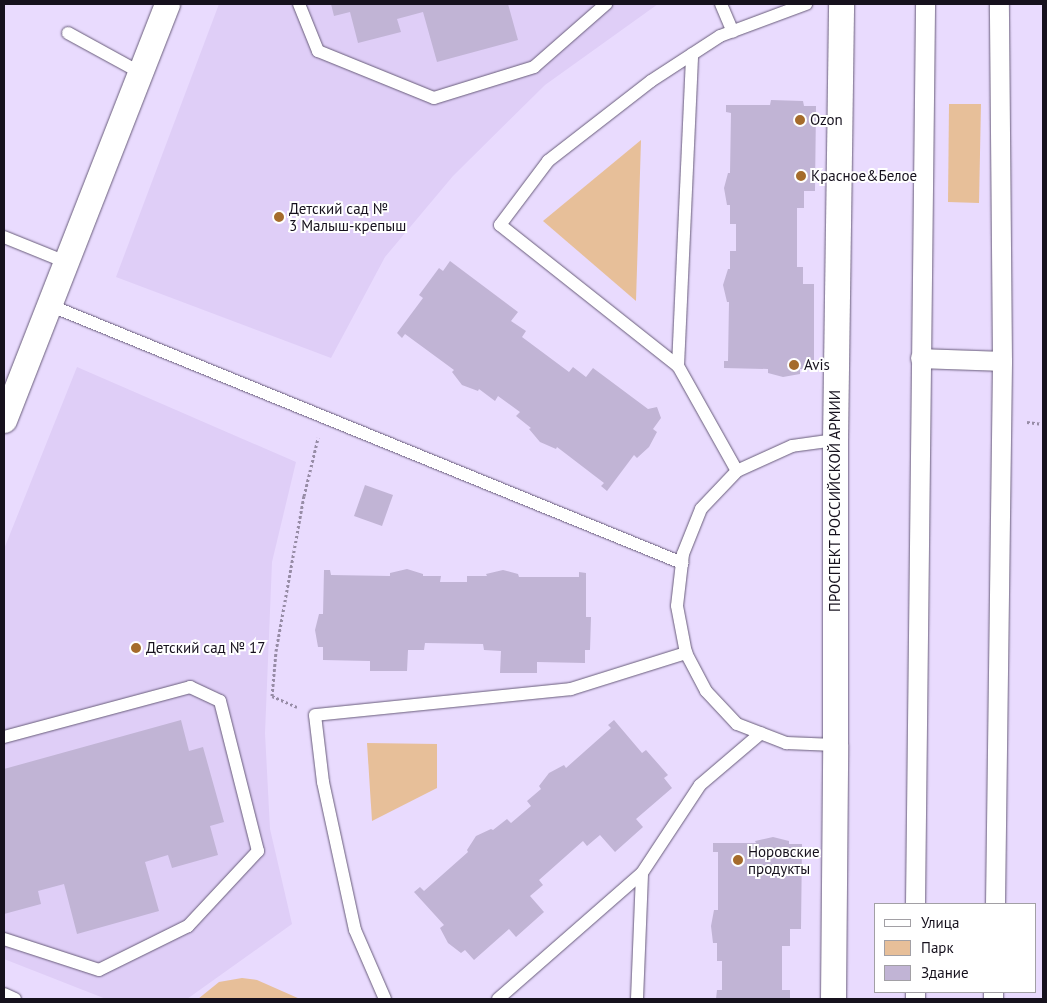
<!DOCTYPE html>
<meta charset="utf-8">
<style>
body{margin:0}
#map{position:relative;width:1047px;height:1003px;overflow:hidden;background:#e9dbfe;font-family:"PT Sans",sans-serif}
div>[style]{position:absolute}
[style*='--x']{left:calc(var(--x)*1px);top:calc(var(--y)*1px);width:calc(var(--w)*1px);rotate:calc(var(--a)*1deg)}
.built>*{inset:0;background:#dfcef7}
.green>*{inset:0;background:#e7bf99}
.building>*{inset:0;background:#c1b4d5}
.path>*{height:3px;margin-top:-1.5px;transform-origin:0;background:repeating-linear-gradient(90deg,#978ca6 0 2.5px,transparent 0 5px)}
.roads{filter:drop-shadow(0 0 1px #685c7a) drop-shadow(0 0 1px #685c7a)}
.service>*{height:12px;margin:-6px;padding:0 6px;transform-origin:6px;border-radius:6px;background:#fff}
.pedestrian>*{height:19px;margin:-9.5px;padding:0 9.5px;transform-origin:9.5px;border-radius:9.5px;background:#fff}
.minor>*{height:25px;margin:-12.5px;padding:0 12.5px;transform-origin:12.5px;border-radius:12.5px;background:#fff}
.dots>*{width:14px;height:14px;translate:-50% -50%;box-sizing:border-box;border:2px solid #fff;border-radius:50%}
span{translate:-50% -50%;white-space:nowrap;text-align:center;line-height:1.15;-webkit-text-stroke:4px #fff;paint-order:stroke}
.poi-label{font-size:15px;color:#16111d}
.left{translate:0 -50%;text-align:left}
.street-label{font-size:15px;color:#16111d}
.frame{position:absolute;inset:0;border:5px solid #16111d;pointer-events:none}
.legend{position:absolute;left:874px;top:903px;width:162px;height:90px;box-sizing:border-box;background:#fff;border:1px solid #a2a0a5;margin:0;padding:6px 9px;list-style:none;font-size:15px;color:#16111d}
.legend li{display:flex;align-items:center;gap:10px;height:25px}
.legend b{width:25px;border:1px solid #a2a0a5}
</style>
<div id="map">
<div class="built">
<i style="clip-path:polygon(219px 4px,658px 4px,545px 85px,453px 176px,385px 257px,331px 358px,116px 277px)"></i>
<i style="clip-path:polygon(77px 367px,296px 462px,272px 562px,265px 733px,270px 829px,292px 924px,187px 999px,106px 999px,4px 959px,4px 549px)"></i>
</div>
<div class="green">
<i style="clip-path:polygon(949px 104px,981px 104px,979px 203px,948px 202px)"></i>
<i style="clip-path:polygon(641px 140px,636px 301px,543px 221px)"></i>
<i style="clip-path:polygon(367px 743px,437px 744px,437px 788px,372px 821px)"></i>
<i style="clip-path:polygon(242px 978px,257px 980px,300px 999px,198px 999px,219px 982px)"></i>
</div>
<div class="building">
<i style="clip-path:polygon(331px 4px,508px 4px,518px 40px,437px 62px,423px 12px,397px 19px,401px 32px,358px 43px,350px 12px,334px 16px)"></i>
<i style="clip-path:polygon(771px 100px,803px 101px,804px 106px,816px 106px,815px 191px,804px 191px,804px 208px,797px 208px,797px 267px,803px 267px,803px 284px,814px 284px,814px 369px,800px 369px,800px 374px,783px 377px,768px 373px,768px 369px,724px 368px,724px 361px,728px 361px,729px 302px,727px 302px,723px 285px,728px 269px,730px 269px,730px 251px,736px 251px,736px 224px,730px 224px,730px 205px,727px 205px,724px 188px,728px 173px,730px 173px,731px 113px,726px 112px,726px 105px,770px 105px)"></i>
<i style="clip-path:polygon(450px 261px,518px 312px,511px 321px,526px 331px,522px 337px,569px 372px,573px 367px,586px 377px,593px 368px,648px 409px,657px 407px,661px 418px,653px 429px,657px 432px,649px 447px,637px 458px,634px 455px,607px 491px,601px 486px,604px 483px,557px 447px,556px 449px,540px 442px,529px 429px,531px 428px,516px 416px,520px 412px,498px 396px,495px 401px,479px 389px,478px 391px,462px 385px,452px 372px,454px 370px,405px 334px,402px 338px,397px 333px,423px 298px,419px 295px,439px 268px,443px 271px)"></i>
<i style="clip-path:polygon(365px 485px,393px 495px,382px 526px,354px 516px)"></i>
<i style="clip-path:polygon(407px 569px,423px 574px,423px 576px,441px 576px,440px 582px,467px 582px,467px 576px,487px 576px,486px 574px,503px 570px,518px 574px,519px 577px,579px 577px,579px 572px,586px 573px,586px 617px,591px 617px,590px 650px,585px 650px,585px 663px,537px 662px,537px 673px,500px 673px,501px 651px,484px 650px,483px 644px,425px 643px,424px 650px,408px 650px,407px 671px,370px 671px,370px 661px,323px 660px,323px 647px,318px 647px,315px 630px,319px 614px,323px 614px,324px 570px,330px 570px,331px 575px,390px 576px,390px 573px)"></i>
<i style="clip-path:polygon(181px 720px,189px 751px,203px 747px,224px 822px,210px 826px,218px 855px,172px 868px,168px 855px,145px 862px,159px 911px,77px 934px,64px 884px,38px 891px,41px 904px,4px 914px,4px 769px)"></i>
<i style="clip-path:polygon(614px 720px,642px 753px,646px 750px,668px 775px,664px 778px,672px 788px,636px 819px,643px 827px,615px 852px,600px 835px,587px 846px,583px 841px,539px 880px,543px 885px,530px 896px,544px 912px,516px 937px,509px 929px,474px 960px,465px 950px,461px 953px,448px 943px,440px 928px,444px 925px,414px 892px,420px 887px,424px 891px,468px 852px,467px 850px,476px 836px,491px 829px,493px 830px,507px 819px,511px 823px,531px 806px,527px 801px,541px 789px,539px 786px,549px 773px,564px 765px,566px 768px,611px 728px,608px 725px)"></i>
<i style="clip-path:polygon(773px 837px,789px 841px,789px 844px,802px 844px,801px 929px,790px 929px,790px 946px,782px 946px,782px 990px,790px 990px,790px 999px,716px 999px,717px 990px,722px 990px,722px 961px,717px 961px,717px 943px,713px 943px,711px 926px,714px 910px,718px 910px,718px 852px,713px 852px,713px 843px,756px 843px,755px 841px)"></i>
</div>
<div class="path">
<i style="--x:1027;--y:422;--w:16;--a:7"></i>
<i style="--x:297;--y:707;--w:27;--a:-156"></i>
<i style="--x:272;--y:696;--w:45;--a:-84.9"></i>
<i style="--x:276;--y:651;--w:158;--a:-79.8"></i>
<i style="--x:304;--y:496;--w:60;--a:-76.4"></i>
</div>
<div class="roads">
<div class="service">
<i style="--x:299;--y:4;--w:51;--a:68"></i>
<i style="--x:318;--y:51;--w:125;--a:22.1"></i>
<i style="--x:434;--y:98;--w:105;--a:-17.2"></i>
<i style="--x:534;--y:67;--w:96;--a:-41.2"></i>
<i style="--x:721;--y:4;--w:30;--a:67"></i>
<i style="--x:68;--y:33;--w:83;--a:28.7"></i>
<i style="--x:4;--y:237;--w:67;--a:22"></i>
<i style="--x:49;--y:305;--w:684;--a:22.17"></i>
<i style="--x:678;--y:366;--w:312;--a:-87.4"></i>
<i style="--x:835;--y:440;--w:43;--a:172.1"></i>
<i style="--x:792;--y:446;--w:60;--a:155.6"></i>
<i style="--x:737;--y:471;--w:52;--a:133.5"></i>
<i style="--x:701;--y:509;--w:48;--a:111.8"></i>
<i style="--x:683;--y:554;--w:52;--a:96.6"></i>
<i style="--x:677;--y:606;--w:48;--a:79.2"></i>
<i style="--x:686;--y:653;--w:43;--a:62.2"></i>
<i style="--x:706;--y:691;--w:45;--a:46.8"></i>
<i style="--x:737;--y:724;--w:53;--a:21.2"></i>
<i style="--x:786;--y:743;--w:49;--a:2.3"></i>
<i style="--x:737;--y:471;--w:120;--a:-119.3"></i>
<i style="--x:678;--y:366;--w:227;--a:-141.6"></i>
<i style="--x:500;--y:225;--w:80;--a:-53.1"></i>
<i style="--x:548;--y:161;--w:130;--a:-37.8"></i>
<i style="--x:651;--y:81;--w:82;--a:-33.1"></i>
<i style="--x:720;--y:36;--w:92;--a:-20.4"></i>
<i style="--x:4;--y:737;--w:193;--a:-15"></i>
<i style="--x:190;--y:687;--w:33;--a:25"></i>
<i style="--x:220;--y:701;--w:155;--a:75.8"></i>
<i style="--x:258;--y:851;--w:103;--a:133"></i>
<i style="--x:188;--y:926;--w:99;--a:153.7"></i>
<i style="--x:99;--y:970;--w:100;--a:-161.9"></i>
<i style="--x:4;--y:994;--w:12;--a:24"></i>
<i style="--x:385;--y:999;--w:75;--a:-113.5"></i>
<i style="--x:355;--y:930;--w:151;--a:-102.2"></i>
<i style="--x:323;--y:782;--w:67;--a:-96.8"></i>
<i style="--x:315;--y:715;--w:257;--a:-5.8"></i>
<i style="--x:571;--y:689;--w:121;--a:-17.4"></i>
<i style="--x:498;--y:999;--w:191;--a:-41.2"></i>
<i style="--x:637;--y:999;--w:126;--a:-87.7"></i>
<i style="--x:642;--y:873;--w:105;--a:-56.6"></i>
<i style="--x:700;--y:785;--w:80;--a:-40.4"></i>
</div>
<div class="pedestrian">
<i style="--x:920;--y:358;--w:82;--a:2.1"></i>
<i style="--x:915;--y:904;--w:900;--a:-89.36"></i>
<i style="--x:995;--y:904;--w:543;--a:-89.26"></i>
<i style="--x:1002;--y:361;--w:357;--a:-90.5"></i>
<i style="--x:915;--y:999;--w:7;--a:-90"></i>
<i style="--x:993;--y:999;--w:7;--a:-90"></i>
</div>
<div class="minor">
<i style="--x:4;--y:420;--w:447;--a:-68.6"></i>
<i style="--x:833;--y:999;--w:254;--a:-89.5"></i>
<i style="--x:835;--y:745;--w:305;--a:-90"></i>
<i style="--x:835;--y:440;--w:436;--a:-89.2"></i>
</div>
</div>
<div class="dots">
<i style="left:800px;top:120px;background:#a56b2b"></i>
<i style="left:801px;top:176px;background:#a56b2b"></i>
<i style="left:279px;top:217px;background:#a56b2b"></i>
<i style="left:794px;top:365px;background:#a56b2b"></i>
<i style="left:136px;top:648px;background:#a56b2b"></i>
<i style="left:738px;top:860px;background:#a56b2b"></i>
</div>
<div class="poi-label">
<span class="left" style="left:810px;top:120px">Ozon</span>
<span class="left" style="left:811px;top:176px">Красное&amp;Белое</span>
<span class="left" style="left:289px;top:217px">Детский сад №<br>3 Малыш-крепыш</span>
<span class="left" style="left:804px;top:365px">Avis</span>
<span class="left" style="left:146px;top:648px">Детский сад № 17</span>
<span class="left" style="left:748px;top:860px">Норовские<br>продукты</span>
</div>
<div class="street-label">
<span style="left:835px;top:501px;rotate:-90deg">ПРОСПЕКТ РОССИЙСКОЙ АРМИИ</span>
</div>
<div class="frame"></div>
<ul class="legend">
<li><b style="height:6px;background:#fff"></b>Улица</li>
<li><b style="height:14px;background:#e7bf99"></b>Парк</li>
<li><b style="height:14px;background:#c1b4d5"></b>Здание</li>
</ul>
</div>
